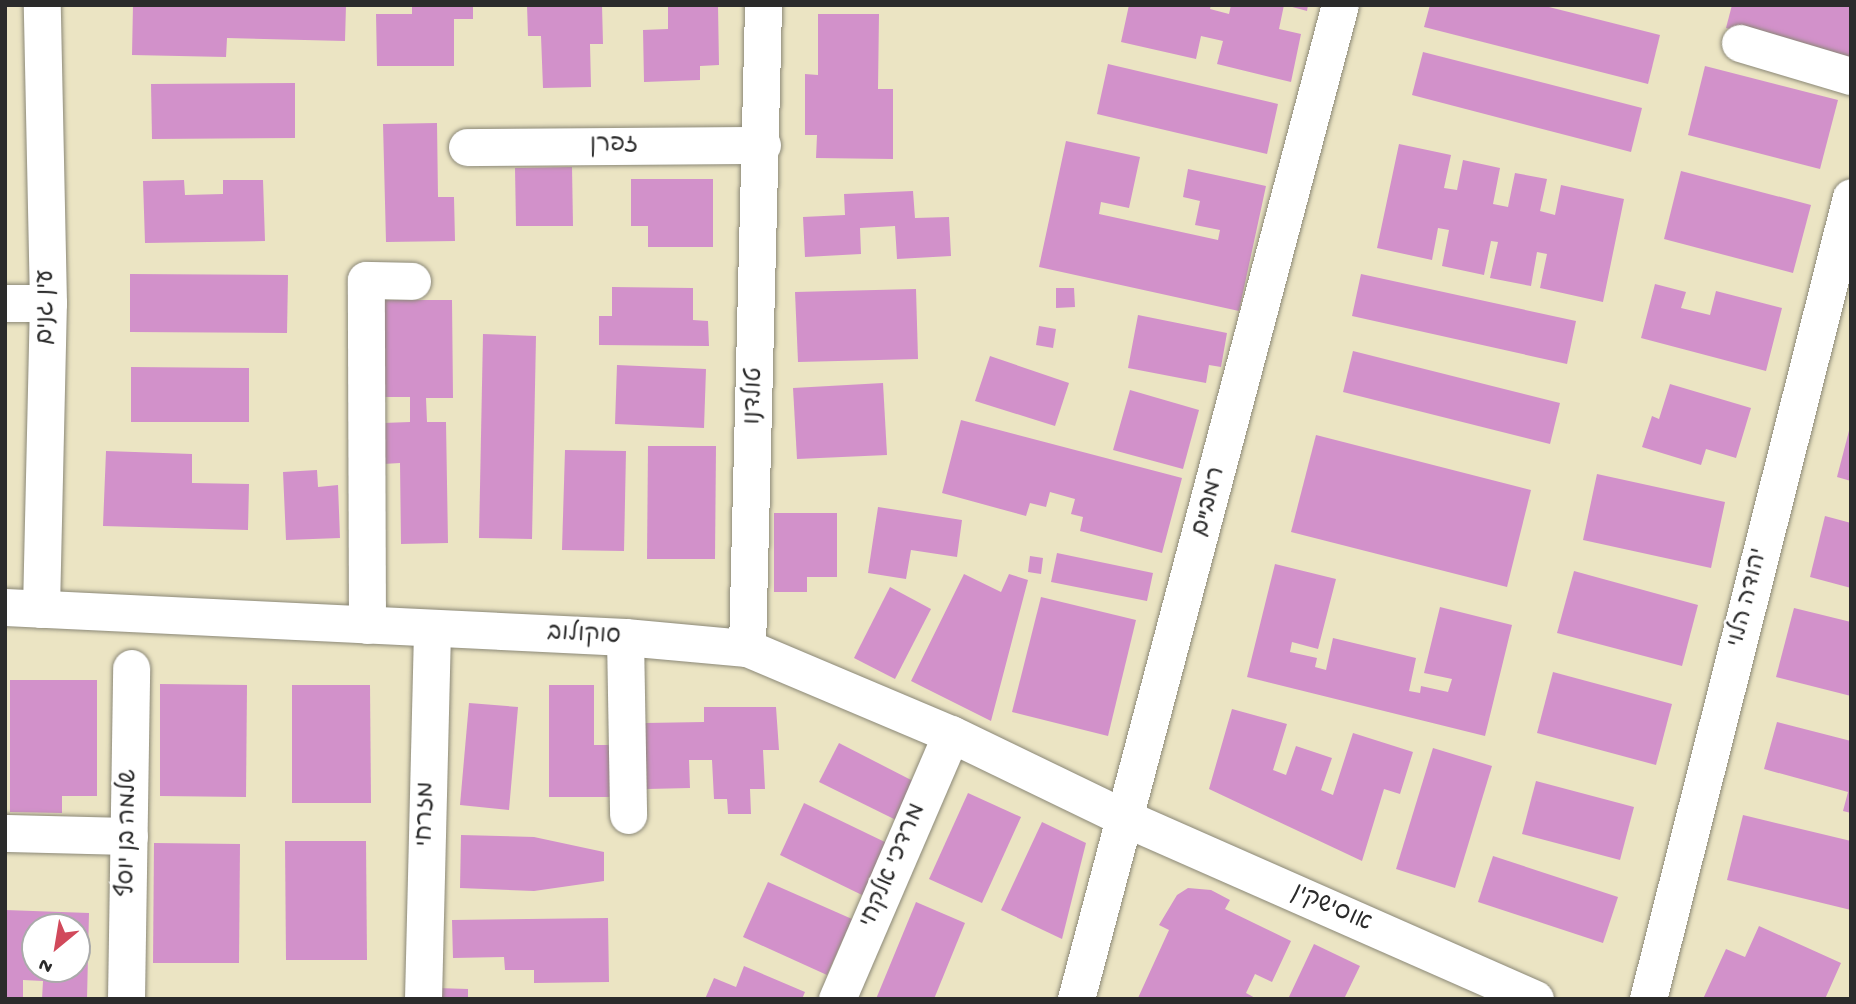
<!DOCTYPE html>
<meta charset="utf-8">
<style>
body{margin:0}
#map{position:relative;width:1856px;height:1004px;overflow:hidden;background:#ebe4c3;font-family:"Gochi Hand","Playpen Sans Hebrew",sans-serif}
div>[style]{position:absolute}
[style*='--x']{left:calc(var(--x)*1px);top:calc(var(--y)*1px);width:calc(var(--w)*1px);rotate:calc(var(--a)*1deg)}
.building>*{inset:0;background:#d291ca}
.roads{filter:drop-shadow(0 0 2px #8b8877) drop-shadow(0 0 2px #8b8877)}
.minor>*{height:37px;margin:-18.5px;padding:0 18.5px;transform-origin:18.5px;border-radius:18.5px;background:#fff}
span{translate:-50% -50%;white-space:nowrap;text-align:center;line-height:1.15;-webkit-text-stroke:5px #fff;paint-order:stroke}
.street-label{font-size:24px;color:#2b2b2b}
.frame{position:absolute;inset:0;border:7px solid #2b2b2b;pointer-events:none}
.north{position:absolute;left:21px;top:913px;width:70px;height:70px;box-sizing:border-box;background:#fff;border:2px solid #aaa;border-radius:50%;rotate:210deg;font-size:19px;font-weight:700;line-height:28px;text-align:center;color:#2b2b2b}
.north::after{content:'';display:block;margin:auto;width:24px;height:32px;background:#d1495b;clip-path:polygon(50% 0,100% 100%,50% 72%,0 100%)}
</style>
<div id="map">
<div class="building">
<i style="clip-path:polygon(133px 5px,346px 5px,345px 41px,227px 38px,226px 57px,132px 55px)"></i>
<i style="clip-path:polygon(412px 5px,473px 5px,473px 19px,454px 19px,454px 66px,377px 66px,376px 14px,412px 14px)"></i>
<i style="clip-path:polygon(527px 5px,602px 5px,603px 44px,590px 44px,591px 87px,543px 88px,541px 36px,528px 36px)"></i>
<i style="clip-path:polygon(668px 5px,718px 5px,719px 65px,700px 66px,700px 80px,644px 82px,643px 30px,668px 29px)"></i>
<i style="clip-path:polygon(1129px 5px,1211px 5px,1210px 9px,1229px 14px,1231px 5px,1284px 5px,1279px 29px,1301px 34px,1291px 82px,1217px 64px,1223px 41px,1201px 36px,1196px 59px,1121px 42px)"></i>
<i style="clip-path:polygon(1285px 5px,1308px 5px,1307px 11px)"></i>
<i style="clip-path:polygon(1430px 5px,1541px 5px,1660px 35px,1648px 84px,1424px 27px)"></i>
<i style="clip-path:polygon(1732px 5px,1851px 5px,1851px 63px,1726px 28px)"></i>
<i style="clip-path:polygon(818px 14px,879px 14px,878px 89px,893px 89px,893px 159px,816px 158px,817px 135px,805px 135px,805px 74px,818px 75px)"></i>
<i style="clip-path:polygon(1423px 52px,1642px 108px,1631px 152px,1412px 95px)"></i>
<i style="clip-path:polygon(1108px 64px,1278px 104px,1267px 154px,1097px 114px)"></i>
<i style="clip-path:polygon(1705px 66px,1838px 100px,1820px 169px,1688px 135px)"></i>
<i style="clip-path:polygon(295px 83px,295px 138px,152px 139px,151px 84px)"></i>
<i style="clip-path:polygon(437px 123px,438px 197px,454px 197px,455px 241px,386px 242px,383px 124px)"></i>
<i style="clip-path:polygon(1066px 141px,1140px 157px,1129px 208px,1101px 202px,1099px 214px,1218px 240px,1220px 230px,1195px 225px,1200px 201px,1183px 197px,1188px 169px,1266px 186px,1239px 311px,1039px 267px)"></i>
<i style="clip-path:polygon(1399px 144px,1451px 155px,1444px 188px,1457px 190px,1463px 160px,1500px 168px,1493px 204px,1508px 207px,1515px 173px,1547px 179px,1540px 211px,1555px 215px,1561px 185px,1624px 199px,1603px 302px,1540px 288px,1547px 254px,1537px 252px,1531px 286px,1490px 278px,1498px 242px,1491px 241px,1484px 275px,1442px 266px,1449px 230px,1438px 228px,1432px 260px,1377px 248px)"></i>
<i style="clip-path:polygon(572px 167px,573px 226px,516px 226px,515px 168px)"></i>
<i style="clip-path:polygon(1681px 171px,1811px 205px,1793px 273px,1664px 239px)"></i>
<i style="clip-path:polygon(631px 179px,713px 179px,713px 247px,648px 247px,648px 226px,631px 226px)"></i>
<i style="clip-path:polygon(184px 180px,185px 195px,223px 194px,223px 180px,263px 180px,265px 241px,145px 243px,143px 181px)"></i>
<i style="clip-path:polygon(913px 191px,915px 218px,949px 217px,951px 256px,897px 259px,895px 226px,860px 228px,861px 254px,805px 257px,803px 217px,845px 215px,844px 194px)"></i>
<i style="clip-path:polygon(130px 274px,288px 275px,287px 333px,130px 332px)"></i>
<i style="clip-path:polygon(1361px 274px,1576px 321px,1567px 364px,1352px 316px)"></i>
<i style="clip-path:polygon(1655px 284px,1686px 292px,1681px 308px,1710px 315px,1716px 291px,1782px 308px,1766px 371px,1641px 338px)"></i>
<i style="clip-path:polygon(612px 287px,693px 288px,693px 320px,708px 321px,709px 346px,599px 345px,599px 316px,612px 316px)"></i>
<i style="clip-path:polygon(1056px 288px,1074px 288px,1075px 307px,1056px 308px)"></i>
<i style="clip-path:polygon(916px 289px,918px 359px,798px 362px,795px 292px)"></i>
<i style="clip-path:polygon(381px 300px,452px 300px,453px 398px,426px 398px,427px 422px,446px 422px,448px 543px,401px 544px,400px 463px,383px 464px,383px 423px,410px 422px,410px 397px,382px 397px)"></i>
<i style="clip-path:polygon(1138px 315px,1227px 333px,1221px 367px,1209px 365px,1206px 383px,1128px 368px)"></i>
<i style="clip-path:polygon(1039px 326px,1056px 329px,1053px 348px,1036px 345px)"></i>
<i style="clip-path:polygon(483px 334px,536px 336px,532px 539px,479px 538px)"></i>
<i style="clip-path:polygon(1353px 351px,1560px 403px,1550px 444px,1343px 392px)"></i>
<i style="clip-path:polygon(990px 356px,1069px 383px,1055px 426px,975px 401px)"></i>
<i style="clip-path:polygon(617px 365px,706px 369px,704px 428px,615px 424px)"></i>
<i style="clip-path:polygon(131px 367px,249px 368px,249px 422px,131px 422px)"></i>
<i style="clip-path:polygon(883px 383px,887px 455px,797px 459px,793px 388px)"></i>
<i style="clip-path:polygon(1670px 384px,1751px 408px,1736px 458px,1706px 449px,1701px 465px,1642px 447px,1652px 416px,1659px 419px)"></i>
<i style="clip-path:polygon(1130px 390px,1199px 410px,1183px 469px,1113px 450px)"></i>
<i style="clip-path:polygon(961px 420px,1182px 478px,1162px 553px,1080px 531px,1083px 517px,1071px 514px,1075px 499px,1050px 492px,1046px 507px,1030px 503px,1026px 516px,942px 493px)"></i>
<i style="clip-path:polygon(1850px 427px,1851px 427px,1851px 481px,1837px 477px)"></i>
<i style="clip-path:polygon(1316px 435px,1531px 490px,1507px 587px,1291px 532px)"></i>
<i style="clip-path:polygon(648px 446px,716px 446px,715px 559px,647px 559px)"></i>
<i style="clip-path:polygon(565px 450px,626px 451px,624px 551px,562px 550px)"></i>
<i style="clip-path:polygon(106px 451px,192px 454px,192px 483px,249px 484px,248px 530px,103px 526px)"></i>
<i style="clip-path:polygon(317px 470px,318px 487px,338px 485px,340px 538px,286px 540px,283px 472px)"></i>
<i style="clip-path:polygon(1597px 474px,1725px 502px,1711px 568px,1583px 540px)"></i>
<i style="clip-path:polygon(878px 507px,962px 520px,957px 557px,911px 550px,906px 579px,868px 573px)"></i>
<i style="clip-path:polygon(774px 513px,837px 513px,837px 577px,807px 577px,807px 592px,774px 592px)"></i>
<i style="clip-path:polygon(1825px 516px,1851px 523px,1851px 588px,1810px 577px)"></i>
<i style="clip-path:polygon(1057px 553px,1153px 573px,1147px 601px,1051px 582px)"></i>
<i style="clip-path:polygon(1030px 556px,1043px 558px,1041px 574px,1028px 572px)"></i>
<i style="clip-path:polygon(1275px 564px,1336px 579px,1318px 649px,1292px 642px,1290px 652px,1317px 658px,1315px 667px,1326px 670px,1333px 638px,1416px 658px,1409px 691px,1420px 693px,1421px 686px,1448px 692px,1452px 679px,1424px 673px,1440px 607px,1512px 625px,1485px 736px,1247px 677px)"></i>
<i style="clip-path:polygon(1574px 571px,1698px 605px,1682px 666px,1557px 633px)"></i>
<i style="clip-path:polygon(964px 574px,1001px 592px,1009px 574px,1028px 580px,991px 721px,911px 681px)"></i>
<i style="clip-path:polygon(890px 587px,931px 609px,895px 679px,854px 658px)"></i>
<i style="clip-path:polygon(1041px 597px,1136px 620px,1108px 736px,1012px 712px)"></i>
<i style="clip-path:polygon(1794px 608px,1851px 622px,1851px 696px,1776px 677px)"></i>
<i style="clip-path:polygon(1553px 672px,1672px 704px,1656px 765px,1537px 733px)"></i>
<i style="clip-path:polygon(10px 680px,97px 680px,97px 796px,62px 796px,62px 813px,10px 812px)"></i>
<i style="clip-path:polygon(160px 684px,247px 685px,246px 797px,160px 796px)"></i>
<i style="clip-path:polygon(292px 685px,370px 685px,371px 803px,292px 803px)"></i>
<i style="clip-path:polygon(549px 685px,594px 685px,594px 745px,610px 745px,610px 797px,549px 797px)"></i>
<i style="clip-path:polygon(469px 703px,518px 707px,509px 810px,460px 805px)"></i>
<i style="clip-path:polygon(704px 707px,776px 707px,779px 750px,763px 750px,765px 789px,750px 789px,751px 814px,728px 814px,727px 799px,714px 799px,712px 760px,689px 760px,690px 788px,647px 789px,645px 723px,704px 722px)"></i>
<i style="clip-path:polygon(1232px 709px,1287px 724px,1273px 770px,1286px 775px,1296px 746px,1332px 758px,1321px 790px,1333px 795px,1353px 733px,1413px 752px,1400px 794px,1384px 789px,1362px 861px,1209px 789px)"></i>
<i style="clip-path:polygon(1777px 722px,1851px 741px,1851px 813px,1843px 811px,1848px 792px,1764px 769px)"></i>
<i style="clip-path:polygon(839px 743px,915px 782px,896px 820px,819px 782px)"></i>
<i style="clip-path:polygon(1433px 748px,1492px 766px,1455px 888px,1396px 869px)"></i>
<i style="clip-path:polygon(1536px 781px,1634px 807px,1620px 860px,1522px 834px)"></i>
<i style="clip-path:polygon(968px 793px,1021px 817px,982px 903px,929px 879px)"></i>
<i style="clip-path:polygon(804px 803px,889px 844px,864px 896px,780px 855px)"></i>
<i style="clip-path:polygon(1743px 815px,1851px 841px,1851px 910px,1727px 880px)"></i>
<i style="clip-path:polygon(1042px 822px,1086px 843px,1062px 939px,1001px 910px)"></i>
<i style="clip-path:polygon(461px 835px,534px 837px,604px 852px,604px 881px,534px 891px,460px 888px)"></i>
<i style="clip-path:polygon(285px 841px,366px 841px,367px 960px,286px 960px)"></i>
<i style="clip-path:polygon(154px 843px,240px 844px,239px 963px,153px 963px)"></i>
<i style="clip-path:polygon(1493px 856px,1618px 897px,1603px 943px,1478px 902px)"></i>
<i style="clip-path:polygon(768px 882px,852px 919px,827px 975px,743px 937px)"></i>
<i style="clip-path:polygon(1188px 888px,1211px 890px,1230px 900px,1225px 909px,1291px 941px,1272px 982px,1255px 974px,1246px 993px,1257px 999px,1138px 998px,1169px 930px,1159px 925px,1177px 895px)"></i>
<i style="clip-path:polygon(916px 902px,965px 923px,934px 999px,876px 999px)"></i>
<i style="clip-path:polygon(evenodd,5px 910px,89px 913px,87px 999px,42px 999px,43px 981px,23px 980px,23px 999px,5px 999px,5px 910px,35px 927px,77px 927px,77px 969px,35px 969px,35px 927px)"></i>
<i style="clip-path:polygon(608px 918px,609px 982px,534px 983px,534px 970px,505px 970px,504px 957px,453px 958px,452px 920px)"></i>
<i style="clip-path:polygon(1759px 926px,1841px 963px,1825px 999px,1703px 999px,1726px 949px,1745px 957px)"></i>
<i style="clip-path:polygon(1314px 944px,1360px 966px,1344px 999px,1288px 999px)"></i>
<i style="clip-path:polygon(744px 966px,805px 992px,802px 999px,705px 999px,714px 978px,736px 987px)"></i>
<i style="clip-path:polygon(437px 988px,468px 989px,468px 999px,437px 999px)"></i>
</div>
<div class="roads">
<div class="minor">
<i style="--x:1740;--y:43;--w:116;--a:16.6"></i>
<i style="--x:467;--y:147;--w:295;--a:-0.4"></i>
<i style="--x:5;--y:303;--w:43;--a:0"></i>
<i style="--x:5;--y:607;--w:621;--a:2.77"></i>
<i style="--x:625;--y:637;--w:122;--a:5.2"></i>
<i style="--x:747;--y:648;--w:221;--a:22.9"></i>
<i style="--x:951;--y:734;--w:195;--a:25.8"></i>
<i style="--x:1127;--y:819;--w:446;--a:23.8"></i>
<i style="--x:41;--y:609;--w:306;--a:-88.7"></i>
<i style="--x:48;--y:303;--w:298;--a:-91.2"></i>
<i style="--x:367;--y:625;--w:345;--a:-90.2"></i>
<i style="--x:366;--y:280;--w:46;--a:1.2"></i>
<i style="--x:625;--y:637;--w:178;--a:89"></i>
<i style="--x:747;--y:648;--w:643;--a:-88.57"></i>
<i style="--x:6;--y:833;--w:123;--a:1.4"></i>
<i style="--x:126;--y:999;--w:331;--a:-89.1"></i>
<i style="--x:423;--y:999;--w:370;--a:-88.6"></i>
<i style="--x:837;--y:999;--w:288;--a:-66.7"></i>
<i style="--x:1076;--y:999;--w:1028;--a:-75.13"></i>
<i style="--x:1648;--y:999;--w:827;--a:-75.8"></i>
</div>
</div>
<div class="street-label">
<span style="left:614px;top:146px;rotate:-1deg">זפרן</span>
<span style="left:47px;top:307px;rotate:-90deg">עין גנים</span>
<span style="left:755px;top:396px;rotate:-88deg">טולדנו</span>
<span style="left:1210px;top:502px;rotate:-75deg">רמב"ם</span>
<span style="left:1749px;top:598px;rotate:-76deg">יהודה הלוי</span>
<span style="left:584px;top:636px;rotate:3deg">סוקולוב</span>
<span style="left:427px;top:814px;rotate:-89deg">מזרחי</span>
<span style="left:129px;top:833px;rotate:-89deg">שלמה בן יוסף</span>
<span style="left:894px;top:866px;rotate:-67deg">מרדכי אלקחי</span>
<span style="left:1331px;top:909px;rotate:24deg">אוסישקין</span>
</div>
<div class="frame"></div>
<div class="north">N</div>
</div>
